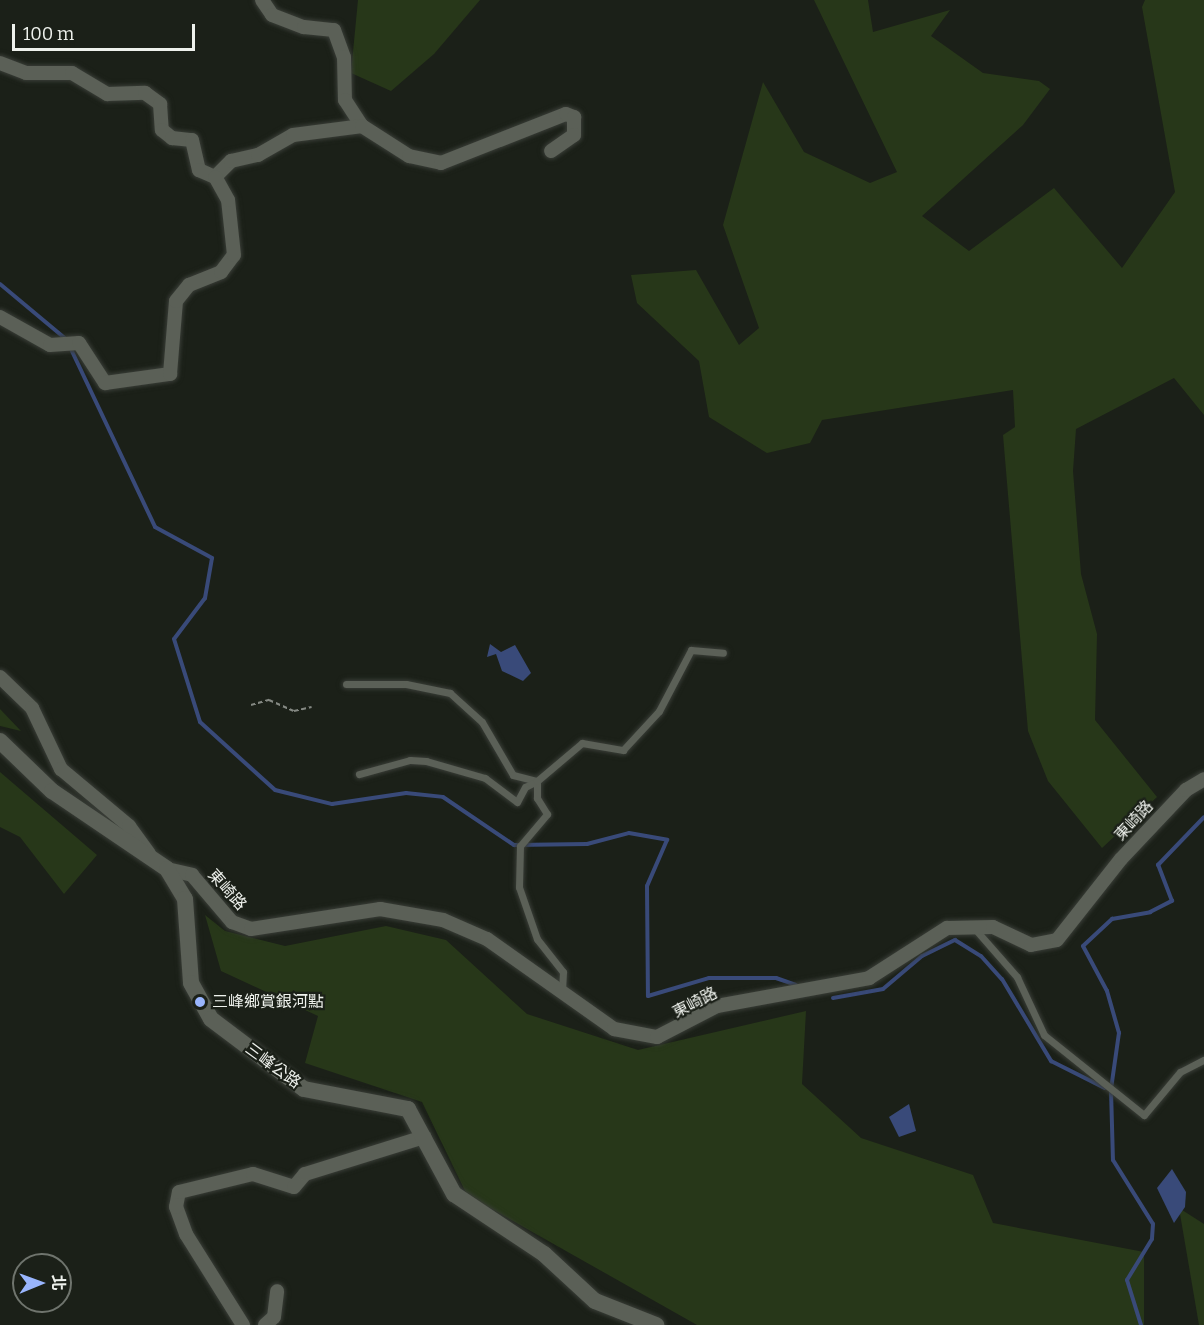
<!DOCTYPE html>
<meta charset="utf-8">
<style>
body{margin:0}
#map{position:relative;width:1204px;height:1325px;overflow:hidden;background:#1b2018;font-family:Bitter,"Noto Sans TC",serif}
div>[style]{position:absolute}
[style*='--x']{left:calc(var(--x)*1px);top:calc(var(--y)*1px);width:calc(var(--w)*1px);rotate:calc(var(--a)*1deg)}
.green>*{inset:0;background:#273719}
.water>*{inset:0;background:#394a79}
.stream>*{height:4px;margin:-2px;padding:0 2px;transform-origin:2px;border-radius:2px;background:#394a79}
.path>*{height:2px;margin-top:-1px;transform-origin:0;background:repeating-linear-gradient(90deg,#848882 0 4.5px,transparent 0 7.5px)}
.roads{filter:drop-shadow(0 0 2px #393d37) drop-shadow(0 0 2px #393d37)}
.service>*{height:7px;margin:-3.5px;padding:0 3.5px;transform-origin:3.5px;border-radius:3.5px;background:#5b6057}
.minor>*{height:14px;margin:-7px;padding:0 7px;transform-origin:7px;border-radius:7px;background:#5b6057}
.tertiary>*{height:16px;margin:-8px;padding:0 8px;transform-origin:8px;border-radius:8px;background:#5b6057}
.dots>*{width:16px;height:16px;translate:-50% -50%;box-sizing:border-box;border:3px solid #1b2018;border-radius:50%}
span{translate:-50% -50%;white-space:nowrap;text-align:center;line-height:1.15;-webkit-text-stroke:4.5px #1b2018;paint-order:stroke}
.street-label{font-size:16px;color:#eef1ec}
.poi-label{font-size:16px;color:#eef1ec}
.left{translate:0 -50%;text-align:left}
.north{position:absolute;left:12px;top:1253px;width:60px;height:60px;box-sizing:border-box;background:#1b2018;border:2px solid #6f746d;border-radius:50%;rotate:89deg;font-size:16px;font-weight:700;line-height:24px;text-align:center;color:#eef1ec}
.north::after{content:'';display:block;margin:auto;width:21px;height:27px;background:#99b5fd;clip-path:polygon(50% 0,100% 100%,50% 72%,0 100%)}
.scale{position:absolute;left:12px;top:24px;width:183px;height:27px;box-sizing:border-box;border:3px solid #eef1ec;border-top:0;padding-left:8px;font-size:18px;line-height:21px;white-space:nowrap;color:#eef1ec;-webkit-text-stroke:4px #1b2018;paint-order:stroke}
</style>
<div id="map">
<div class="green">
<i style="clip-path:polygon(358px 0,480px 0,434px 54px,391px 91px,351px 73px)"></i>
<i style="clip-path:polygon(814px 0,868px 0,873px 32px,950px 10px,931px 36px,983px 73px,1039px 81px,1050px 89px,1023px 125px,922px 216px,969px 251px,1054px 188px,1122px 268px,1175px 192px,1142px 7px,1145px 0,1204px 0,1204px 415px,1174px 378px,1076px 429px,1073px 471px,1081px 574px,1097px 634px,1095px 720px,1157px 797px,1102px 848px,1048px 781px,1028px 731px,1003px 435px,1015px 427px,1013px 390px,822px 420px,810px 443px,767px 453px,709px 417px,699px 361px,637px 303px,631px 275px,696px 270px,739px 345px,759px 328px,723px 225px,763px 82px,804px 152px,870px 183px,897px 172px)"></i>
<i style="clip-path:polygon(0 709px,21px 731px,0 726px)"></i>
<i style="clip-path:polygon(0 772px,97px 855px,64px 894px,20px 837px,0 827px)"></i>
<i style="clip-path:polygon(205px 915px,225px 931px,285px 946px,386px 926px,446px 940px,527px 1014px,638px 1050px,806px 1011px,802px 1084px,861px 1138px,973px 1175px,993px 1223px,1144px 1252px,1144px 1325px,697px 1325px,467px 1195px,422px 1102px,305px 1063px,318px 1016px,221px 971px)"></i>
<i style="clip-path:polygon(1179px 1208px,1204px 1224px,1204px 1325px,1199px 1325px)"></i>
</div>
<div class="water">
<i style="clip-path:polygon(490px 644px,501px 652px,515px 645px,531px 673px,523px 681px,502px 671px,496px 654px,487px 657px)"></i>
<i style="clip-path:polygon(909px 1104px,916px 1131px,899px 1137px,889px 1117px)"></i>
<i style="clip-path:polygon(1172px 1169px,1186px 1192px,1185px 1207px,1174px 1223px,1157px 1188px)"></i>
</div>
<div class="stream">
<i style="--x:0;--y:284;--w:87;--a:39.9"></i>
<i style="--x:70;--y:347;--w:199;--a:64.7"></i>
<i style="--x:155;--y:527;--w:65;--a:28.5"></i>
<i style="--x:212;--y:558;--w:41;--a:99.9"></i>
<i style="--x:205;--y:598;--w:51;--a:127.1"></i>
<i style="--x:174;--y:639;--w:87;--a:72.6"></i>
<i style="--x:200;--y:722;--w:101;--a:42.2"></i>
<i style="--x:275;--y:790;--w:59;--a:13.8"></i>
<i style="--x:332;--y:804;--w:75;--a:-8.5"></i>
<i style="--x:406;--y:793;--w:37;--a:6"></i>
<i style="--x:443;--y:797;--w:86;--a:34.1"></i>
<i style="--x:514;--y:845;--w:73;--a:-0.8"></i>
<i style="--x:587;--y:844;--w:43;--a:-14.7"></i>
<i style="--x:629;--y:833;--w:39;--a:10"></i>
<i style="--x:667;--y:840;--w:50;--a:113.5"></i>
<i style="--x:647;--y:886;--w:110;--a:89.5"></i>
<i style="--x:648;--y:996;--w:64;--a:-16.4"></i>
<i style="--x:709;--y:978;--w:67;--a:0"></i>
<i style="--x:776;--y:978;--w:21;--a:19"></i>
<i style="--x:833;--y:998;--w:51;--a:-10.2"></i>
<i style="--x:883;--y:989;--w:51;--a:-40.2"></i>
<i style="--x:922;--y:956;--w:37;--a:-26"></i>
<i style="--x:955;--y:940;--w:31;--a:32"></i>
<i style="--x:981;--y:956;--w:31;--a:48"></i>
<i style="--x:1002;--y:979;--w:96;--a:59.1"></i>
<i style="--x:1051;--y:1061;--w:60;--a:26.6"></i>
<i style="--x:1111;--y:1089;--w:57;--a:-81.9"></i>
<i style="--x:1119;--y:1033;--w:44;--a:-105.9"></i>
<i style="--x:1107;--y:991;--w:51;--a:-118.1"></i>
<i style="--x:1083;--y:946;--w:40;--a:-43"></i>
<i style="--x:1112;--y:919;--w:39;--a:-10"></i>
<i style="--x:1150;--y:912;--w:25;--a:-27"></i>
<i style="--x:1172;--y:901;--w:39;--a:-111"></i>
<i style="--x:1158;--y:865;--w:66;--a:-46.2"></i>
<i style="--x:1111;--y:1090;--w:70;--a:88.4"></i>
<i style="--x:1113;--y:1160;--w:75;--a:58"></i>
<i style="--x:1153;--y:1224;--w:15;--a:94"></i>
<i style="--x:1152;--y:1239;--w:48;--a:121.4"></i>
<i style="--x:1127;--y:1280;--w:47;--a:72.7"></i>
</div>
<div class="path">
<i style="--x:251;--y:705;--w:19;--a:-16"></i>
<i style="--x:269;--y:700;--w:27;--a:24"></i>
<i style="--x:294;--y:711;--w:18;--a:-13"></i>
</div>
<div class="roads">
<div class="service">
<i style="--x:346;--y:684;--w:60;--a:0"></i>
<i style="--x:406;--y:684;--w:45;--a:11.6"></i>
<i style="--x:450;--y:693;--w:43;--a:42.2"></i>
<i style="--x:482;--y:722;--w:61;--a:59.7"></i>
<i style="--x:513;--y:775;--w:25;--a:14"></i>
<i style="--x:537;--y:781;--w:13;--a:153"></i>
<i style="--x:525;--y:787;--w:17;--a:118"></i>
<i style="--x:517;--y:802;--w:40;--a:-143"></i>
<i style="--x:485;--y:778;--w:61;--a:-163.9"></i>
<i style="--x:426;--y:761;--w:16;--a:-176"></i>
<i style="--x:410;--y:760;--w:53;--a:164.6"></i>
<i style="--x:975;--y:929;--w:64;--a:48.8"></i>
<i style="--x:1017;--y:977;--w:64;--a:65"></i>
<i style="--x:1044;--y:1035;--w:128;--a:38.7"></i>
<i style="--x:1144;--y:1115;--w:56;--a:-50.1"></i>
<i style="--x:1180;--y:1072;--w:27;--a:-27"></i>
<i style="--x:562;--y:991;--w:19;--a:-87"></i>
<i style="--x:563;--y:972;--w:42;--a:-128.2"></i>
<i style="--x:537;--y:939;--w:55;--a:-109.1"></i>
<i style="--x:519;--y:887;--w:41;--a:-88.6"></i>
<i style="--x:520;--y:846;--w:42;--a:-49.8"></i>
<i style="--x:547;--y:814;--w:19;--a:-122"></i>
<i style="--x:537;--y:798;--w:17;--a:-90"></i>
<i style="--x:537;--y:781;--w:59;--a:-40.2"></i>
<i style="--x:582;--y:743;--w:42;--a:9.7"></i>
<i style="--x:623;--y:750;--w:53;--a:-47.3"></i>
<i style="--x:659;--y:711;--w:69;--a:-62.3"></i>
<i style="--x:691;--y:650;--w:32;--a:5"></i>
</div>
<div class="minor">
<i style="--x:262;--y:0;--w:18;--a:56"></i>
<i style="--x:272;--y:15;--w:34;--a:21"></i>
<i style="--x:304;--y:27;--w:30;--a:6"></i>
<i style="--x:334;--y:30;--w:29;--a:70"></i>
<i style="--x:344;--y:57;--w:43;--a:88.7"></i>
<i style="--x:345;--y:100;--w:31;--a:57"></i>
<i style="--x:0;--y:63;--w:28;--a:21"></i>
<i style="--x:26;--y:73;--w:46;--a:0"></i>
<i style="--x:72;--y:73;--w:41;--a:31"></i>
<i style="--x:107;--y:94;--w:38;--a:-2"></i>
<i style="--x:145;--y:93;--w:19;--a:36"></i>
<i style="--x:160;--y:104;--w:26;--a:86"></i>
<i style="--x:162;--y:130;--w:13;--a:39"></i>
<i style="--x:172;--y:138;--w:20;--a:6"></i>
<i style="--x:192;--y:140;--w:31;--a:77"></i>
<i style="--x:199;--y:170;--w:17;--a:24"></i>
<i style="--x:215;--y:177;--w:23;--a:-45"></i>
<i style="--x:231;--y:161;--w:28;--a:-13"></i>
<i style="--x:258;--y:155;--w:40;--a:-29.7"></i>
<i style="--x:293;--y:135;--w:70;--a:-7.4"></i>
<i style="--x:362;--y:126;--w:56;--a:32.6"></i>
<i style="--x:409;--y:156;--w:33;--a:12"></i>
<i style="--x:441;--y:163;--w:134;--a:-21.4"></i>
<i style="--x:566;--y:114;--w:9;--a:21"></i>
<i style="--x:574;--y:117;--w:18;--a:90"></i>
<i style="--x:574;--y:135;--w:28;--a:145"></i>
<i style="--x:0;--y:317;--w:57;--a:29.2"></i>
<i style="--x:50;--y:345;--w:29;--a:-4"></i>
<i style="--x:79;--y:343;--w:48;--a:57"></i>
<i style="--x:105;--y:383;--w:66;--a:-7.9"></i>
<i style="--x:170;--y:374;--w:73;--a:-85.3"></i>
<i style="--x:176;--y:301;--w:21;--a:-51"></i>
<i style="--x:189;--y:285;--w:35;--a:-22"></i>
<i style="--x:221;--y:272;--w:21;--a:-53"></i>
<i style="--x:234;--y:255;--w:55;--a:-96.2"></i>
<i style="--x:228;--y:200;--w:26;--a:-119"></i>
<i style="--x:0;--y:677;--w:45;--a:44.1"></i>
<i style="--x:32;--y:708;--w:68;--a:64.6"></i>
<i style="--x:61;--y:769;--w:89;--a:40"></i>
<i style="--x:129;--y:826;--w:34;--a:54"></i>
<i style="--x:167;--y:869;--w:26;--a:13"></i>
<i style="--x:192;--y:875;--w:62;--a:49.6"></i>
<i style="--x:232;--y:922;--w:20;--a:20"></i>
<i style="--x:251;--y:929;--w:131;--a:-8.8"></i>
<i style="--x:380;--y:909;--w:64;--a:9.9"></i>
<i style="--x:443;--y:920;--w:48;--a:23.4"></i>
<i style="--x:487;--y:939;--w:156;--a:35.3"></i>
<i style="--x:614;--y:1029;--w:44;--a:10.5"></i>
<i style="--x:657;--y:1037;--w:68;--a:-27.3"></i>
<i style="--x:717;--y:1006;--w:155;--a:-10.4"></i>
<i style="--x:869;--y:978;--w:93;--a:-32.7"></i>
<i style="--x:947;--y:928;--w:46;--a:-1.2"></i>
<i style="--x:993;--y:927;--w:42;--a:25.3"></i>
<i style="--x:1031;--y:945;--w:26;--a:-11"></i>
<i style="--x:1057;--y:940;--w:103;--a:-51.7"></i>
<i style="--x:1121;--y:859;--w:95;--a:-46.7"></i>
<i style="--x:1186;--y:790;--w:21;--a:-31"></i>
<i style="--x:243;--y:1325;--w:107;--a:-122.1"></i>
<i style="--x:186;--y:1234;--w:29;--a:-110"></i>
<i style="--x:176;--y:1207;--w:15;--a:-79"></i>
<i style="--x:179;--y:1192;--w:76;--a:-13.7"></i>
<i style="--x:253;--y:1174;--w:43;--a:17.6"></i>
<i style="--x:294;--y:1187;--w:17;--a:-50"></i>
<i style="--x:305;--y:1174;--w:125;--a:-17.3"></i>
<i style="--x:265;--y:1325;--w:12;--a:-42"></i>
<i style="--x:274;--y:1317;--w:26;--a:-83"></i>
</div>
<div class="tertiary">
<i style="--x:0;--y:741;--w:72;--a:43.9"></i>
<i style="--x:52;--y:791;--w:139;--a:34.1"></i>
<i style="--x:167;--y:869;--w:35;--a:59"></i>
<i style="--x:185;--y:899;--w:84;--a:85.9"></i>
<i style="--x:191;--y:983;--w:41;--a:60.9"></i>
<i style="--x:211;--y:1019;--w:116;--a:37"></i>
<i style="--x:304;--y:1089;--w:106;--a:10.9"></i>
<i style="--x:408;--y:1109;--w:97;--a:61.6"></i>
<i style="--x:454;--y:1194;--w:108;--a:33.7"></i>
<i style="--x:544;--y:1254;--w:69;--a:42.7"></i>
<i style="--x:595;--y:1301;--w:66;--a:21.5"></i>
</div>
</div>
<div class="dots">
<i style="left:200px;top:1002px;background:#99b5fd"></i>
</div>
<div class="street-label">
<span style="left:1134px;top:821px;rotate:-47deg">東崎路</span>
<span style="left:227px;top:890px;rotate:48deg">東崎路</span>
<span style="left:695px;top:1003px;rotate:-27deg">東崎路</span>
<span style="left:273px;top:1066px;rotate:36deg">三峰公路</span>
</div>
<div class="poi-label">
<span class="left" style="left:212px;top:1002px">三峰鄉賞銀河點</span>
</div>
<div class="north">北</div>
<div class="scale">100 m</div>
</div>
